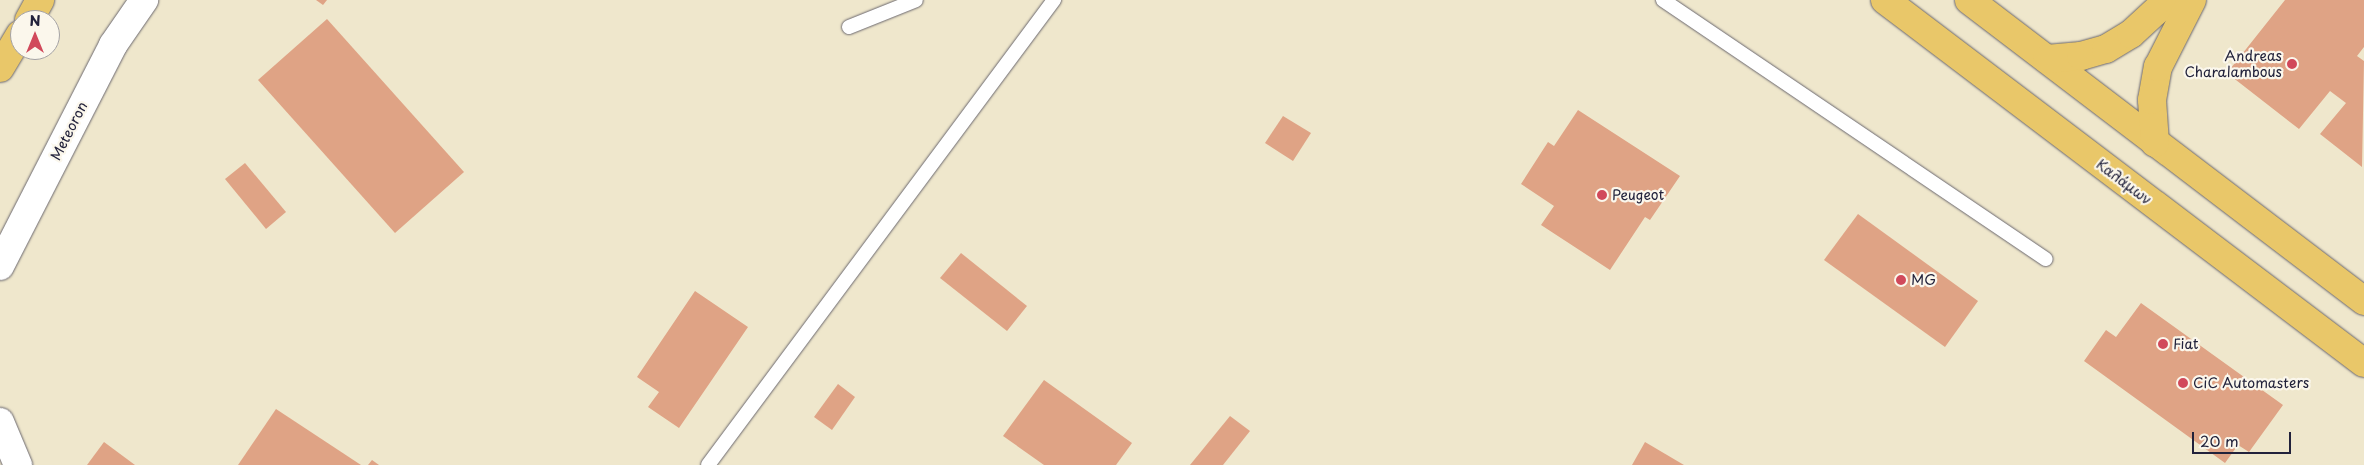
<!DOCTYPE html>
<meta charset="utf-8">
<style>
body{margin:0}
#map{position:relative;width:2364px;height:465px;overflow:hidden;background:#efe7cc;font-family:"Playpen Sans",sans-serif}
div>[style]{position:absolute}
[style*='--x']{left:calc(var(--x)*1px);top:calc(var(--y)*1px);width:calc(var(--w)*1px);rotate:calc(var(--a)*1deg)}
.building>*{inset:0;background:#dfa385}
.roads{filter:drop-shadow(0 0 1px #6a676e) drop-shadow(0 0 1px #6a676e)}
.lane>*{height:14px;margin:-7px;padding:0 7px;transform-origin:7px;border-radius:7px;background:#fff}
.street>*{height:28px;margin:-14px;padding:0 14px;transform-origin:14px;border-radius:14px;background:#fff}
.primary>*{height:28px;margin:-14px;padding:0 14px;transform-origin:14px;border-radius:14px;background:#e9c769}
.highway>*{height:28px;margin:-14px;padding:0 14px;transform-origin:14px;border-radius:14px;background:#e9c769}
.dots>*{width:14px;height:14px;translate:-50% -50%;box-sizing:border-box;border:2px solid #fbf7ec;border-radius:50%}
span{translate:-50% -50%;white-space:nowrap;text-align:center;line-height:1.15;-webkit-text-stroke:4.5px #fbf7ec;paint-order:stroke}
.poi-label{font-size:14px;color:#22223b}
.right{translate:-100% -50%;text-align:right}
.left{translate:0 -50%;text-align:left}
.street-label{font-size:14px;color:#22223b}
.north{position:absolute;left:10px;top:10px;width:50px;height:50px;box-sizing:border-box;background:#fbf7ec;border:1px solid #a4a2a5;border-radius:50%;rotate:0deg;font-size:14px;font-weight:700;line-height:20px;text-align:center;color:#22223b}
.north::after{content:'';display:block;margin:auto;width:18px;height:22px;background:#d1495b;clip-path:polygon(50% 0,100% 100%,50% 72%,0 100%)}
.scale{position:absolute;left:2192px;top:432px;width:99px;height:22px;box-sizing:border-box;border:2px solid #22223b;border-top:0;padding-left:6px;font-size:15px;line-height:18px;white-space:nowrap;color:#22223b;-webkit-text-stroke:4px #fbf7ec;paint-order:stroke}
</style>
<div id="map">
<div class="building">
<i style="clip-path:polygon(316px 0,327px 0,323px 5px)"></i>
<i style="clip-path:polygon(2285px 0,2364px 0,2364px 47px,2357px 56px,2364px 61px,2362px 167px,2320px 134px,2346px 103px,2330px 91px,2299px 129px,2227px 73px)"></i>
<i style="clip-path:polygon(327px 19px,464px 172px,395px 233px,258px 80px)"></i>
<i style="clip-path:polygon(1578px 110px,1680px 176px,1650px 220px,1645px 217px,1610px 270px,1541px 225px,1554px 206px,1521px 184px,1548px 142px,1554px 146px)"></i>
<i style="clip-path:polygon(1283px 116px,1311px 133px,1293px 161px,1265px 143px)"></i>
<i style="clip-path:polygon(245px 163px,286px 212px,266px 229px,225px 179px)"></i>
<i style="clip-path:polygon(1858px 214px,1978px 301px,1945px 347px,1824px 260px)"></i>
<i style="clip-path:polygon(961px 253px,1027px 306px,1007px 331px,940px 278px)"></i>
<i style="clip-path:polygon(695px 291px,748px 327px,679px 428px,648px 407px,659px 392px,637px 377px)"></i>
<i style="clip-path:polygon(2141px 303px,2283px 405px,2249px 452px,2238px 445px,2225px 463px,2084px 361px,2106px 330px,2116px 337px)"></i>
<i style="clip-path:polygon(1044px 380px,1132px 443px,1116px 465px,1044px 465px,1003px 436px)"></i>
<i style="clip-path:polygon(838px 384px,855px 397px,832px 430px,814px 417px)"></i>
<i style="clip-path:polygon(276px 409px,361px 465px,238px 465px)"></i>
<i style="clip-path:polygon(1230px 416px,1250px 431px,1223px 465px,1190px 465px)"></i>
<i style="clip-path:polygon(104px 442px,135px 465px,87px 465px)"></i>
<i style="clip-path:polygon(1645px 442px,1684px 465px,1632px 465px)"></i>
<i style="clip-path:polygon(372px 460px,379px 465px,368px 465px)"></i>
</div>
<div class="roads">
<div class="lane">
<i style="--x:1663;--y:0;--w:462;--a:34.1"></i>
<i style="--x:849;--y:27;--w:72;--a:-21.9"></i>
<i style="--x:708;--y:465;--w:580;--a:-53.35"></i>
</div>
<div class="street">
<i style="--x:0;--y:266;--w:248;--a:-62.9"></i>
<i style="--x:113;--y:45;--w:55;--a:-55.4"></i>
<i style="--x:0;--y:422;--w:47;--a:67.3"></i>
</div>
<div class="primary">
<i style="--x:1885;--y:0;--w:601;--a:37.16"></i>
<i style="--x:1969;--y:0;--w:497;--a:37.3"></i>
<i style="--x:2047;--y:59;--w:34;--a:-5"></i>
<i style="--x:2081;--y:56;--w:26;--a:-16"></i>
<i style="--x:2106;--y:49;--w:29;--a:-31"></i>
<i style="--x:2131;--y:34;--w:50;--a:-42.6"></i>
<i style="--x:2155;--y:143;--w:43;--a:-94"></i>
<i style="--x:2152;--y:100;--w:34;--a:-80"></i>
<i style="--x:2158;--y:67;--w:75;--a:-63.1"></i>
</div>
<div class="highway">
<i style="--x:29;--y:20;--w:23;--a:-61"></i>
<i style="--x:0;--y:68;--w:39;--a:-59"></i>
</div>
</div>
<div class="dots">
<i style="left:2292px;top:64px;background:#d1495b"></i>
<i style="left:1602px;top:195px;background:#d1495b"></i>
<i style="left:1901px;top:280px;background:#d1495b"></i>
<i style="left:2163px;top:344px;background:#d1495b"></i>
<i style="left:2183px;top:383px;background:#d1495b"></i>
</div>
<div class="poi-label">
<span class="right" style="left:2282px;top:64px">Andreas<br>Charalambous</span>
<span class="left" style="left:1612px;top:195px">Peugeot</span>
<span class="left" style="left:1911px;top:280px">MG</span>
<span class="left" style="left:2173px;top:344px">Fiat</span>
<span class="left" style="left:2193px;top:383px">CiC Automasters</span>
</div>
<div class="street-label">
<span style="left:69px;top:131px;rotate:-63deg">Meteoron</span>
<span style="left:2124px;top:182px;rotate:37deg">Καλάμων</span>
</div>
<div class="north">N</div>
<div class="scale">20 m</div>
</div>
